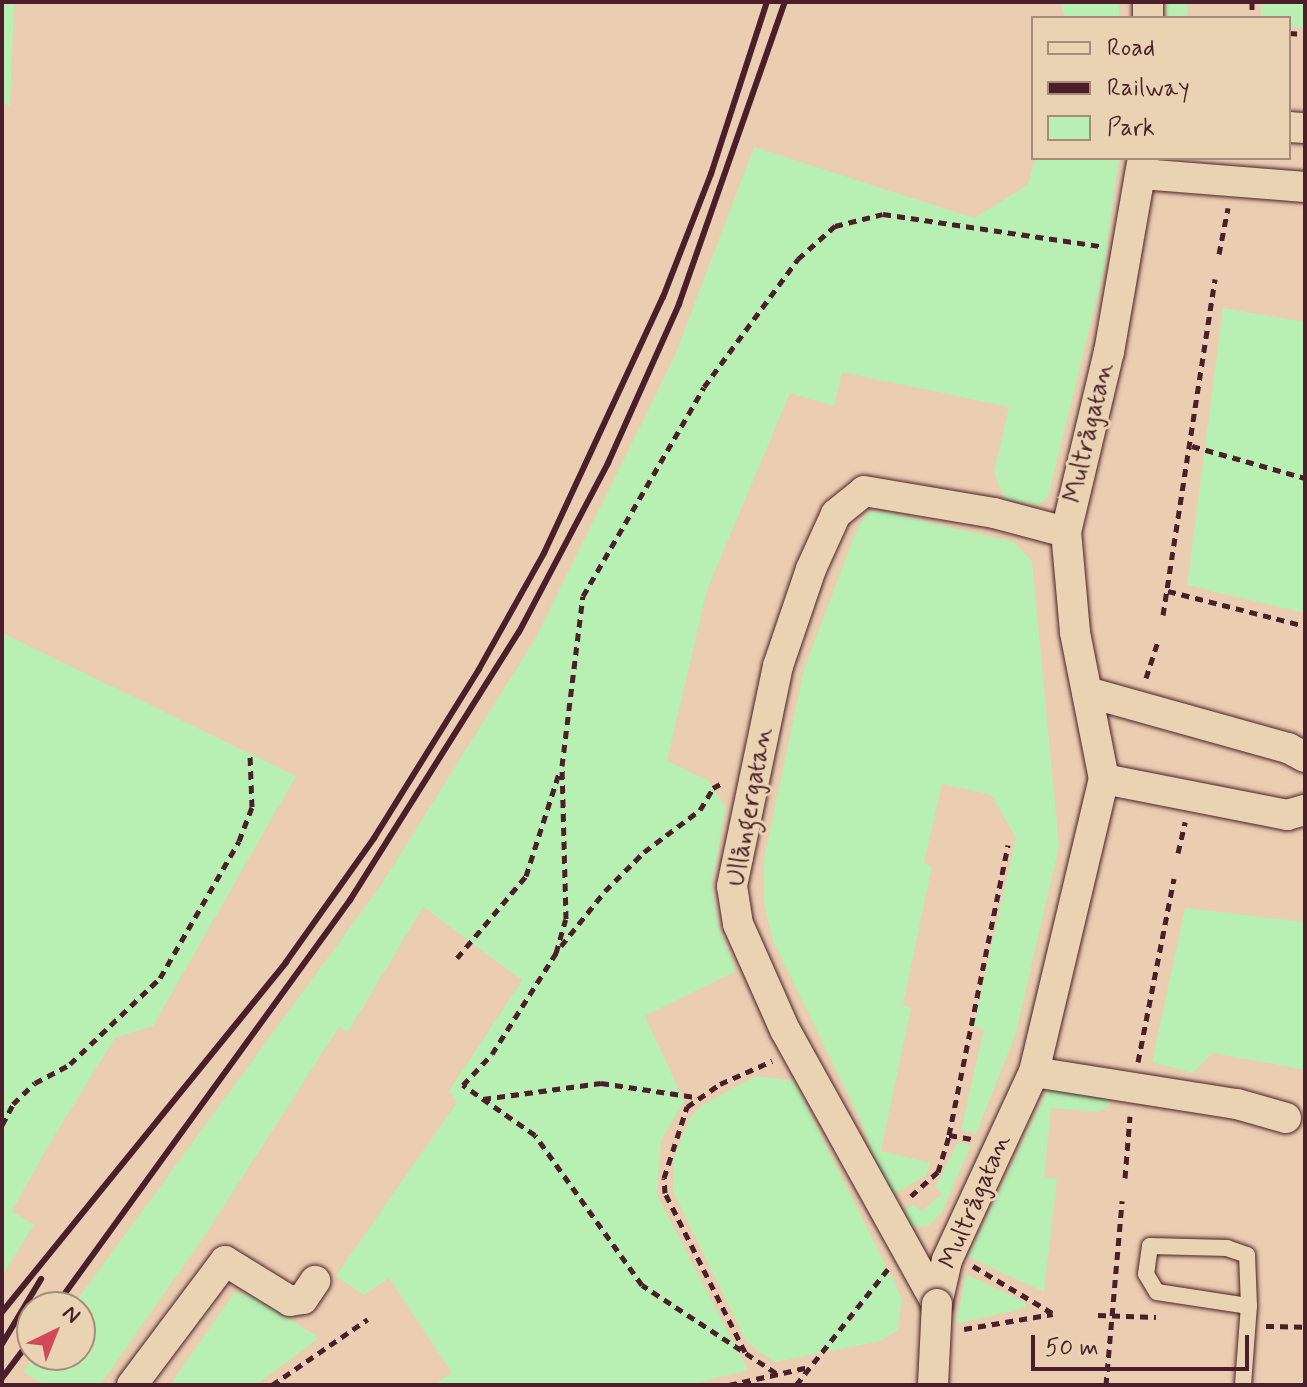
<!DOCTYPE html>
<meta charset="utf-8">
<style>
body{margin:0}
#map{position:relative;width:1307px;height:1387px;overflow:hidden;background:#ebcdb1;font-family:Mynerve,sans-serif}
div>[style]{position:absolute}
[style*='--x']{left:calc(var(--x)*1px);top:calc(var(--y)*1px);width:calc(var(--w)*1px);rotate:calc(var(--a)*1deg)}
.green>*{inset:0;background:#b8efb2}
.round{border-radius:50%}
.path>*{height:5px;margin-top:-2.5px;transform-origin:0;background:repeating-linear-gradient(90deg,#4a1f2b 0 8px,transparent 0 14px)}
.roads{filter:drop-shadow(0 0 2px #4a1f2b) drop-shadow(0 0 2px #4a1f2b)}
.service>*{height:16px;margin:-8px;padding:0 8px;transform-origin:8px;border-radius:8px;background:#e9d3b2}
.minor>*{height:30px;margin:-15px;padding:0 15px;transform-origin:15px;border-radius:15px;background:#e9d3b2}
.rail>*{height:6px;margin:-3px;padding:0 3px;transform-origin:3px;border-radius:3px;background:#4a1f2b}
.bridges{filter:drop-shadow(0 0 2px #4a1f2b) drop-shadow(0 0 2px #4a1f2b)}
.minor-bridge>*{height:30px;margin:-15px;padding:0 15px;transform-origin:15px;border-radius:15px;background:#e9d3b2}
span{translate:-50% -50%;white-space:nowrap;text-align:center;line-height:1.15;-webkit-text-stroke:6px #e9d3b2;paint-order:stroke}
.street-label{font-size:26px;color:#4a1f2b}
.frame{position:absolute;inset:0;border:4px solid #4a1f2b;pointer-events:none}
.legend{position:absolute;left:1031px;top:16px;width:260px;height:144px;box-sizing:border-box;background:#e9d3b2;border:2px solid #a98b7c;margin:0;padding:10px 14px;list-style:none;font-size:24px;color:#4a1f2b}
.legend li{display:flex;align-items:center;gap:16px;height:40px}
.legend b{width:40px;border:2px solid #a98b7c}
.north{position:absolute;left:16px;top:1291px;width:80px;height:80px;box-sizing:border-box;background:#e9d3b2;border:2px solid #a98b7c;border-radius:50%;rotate:43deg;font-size:22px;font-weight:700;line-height:32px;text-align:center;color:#4a1f2b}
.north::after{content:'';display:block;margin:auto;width:28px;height:36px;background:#d1495b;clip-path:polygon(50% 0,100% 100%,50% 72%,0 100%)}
.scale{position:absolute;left:1031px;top:1335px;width:218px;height:36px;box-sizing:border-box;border:4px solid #4a1f2b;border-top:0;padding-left:10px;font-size:24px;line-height:28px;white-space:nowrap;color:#4a1f2b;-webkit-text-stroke:6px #e9d3b2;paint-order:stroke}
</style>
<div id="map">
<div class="green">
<i class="round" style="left:1166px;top:-1px;width:22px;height:22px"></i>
<i style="clip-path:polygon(2px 2px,14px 2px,10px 106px,2px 103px)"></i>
<i style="clip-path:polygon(1061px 2px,1119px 2px,1119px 18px,1065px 18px)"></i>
<i style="clip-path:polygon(1261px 2px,1305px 2px,1305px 28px,1289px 26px,1289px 18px,1261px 18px)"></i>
<i style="clip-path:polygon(754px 147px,974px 218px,1028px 185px,1035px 158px,1119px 158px,1104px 269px,1048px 497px,1037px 506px,1004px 498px,994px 472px,1009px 407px,842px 372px,834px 406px,790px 393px,707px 590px,667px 761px,709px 781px,726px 808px,712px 884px,718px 924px,736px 971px,645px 1016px,684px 1101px,661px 1141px,657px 1195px,748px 1370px,689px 1385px,433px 1385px,452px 1373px,389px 1278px,364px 1295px,336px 1276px,457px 1102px,449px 1091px,522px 980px,423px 907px,348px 1032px,339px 1027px,206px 1234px,100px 1385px,45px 1385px,23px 1372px,35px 1355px,80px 1355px,80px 1307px,72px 1307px,381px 885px,535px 639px,674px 358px)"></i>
<i style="clip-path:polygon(1223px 308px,1305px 322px,1305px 613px,1187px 585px)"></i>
<i style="clip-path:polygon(881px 511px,1014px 542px,1032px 561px,1059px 846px,1016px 1033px,976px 1134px,961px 1130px,984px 1029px,973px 1026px,1016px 838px,991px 795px,942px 784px,924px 863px,932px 866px,903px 1005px,911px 1008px,881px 1151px,930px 1163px,926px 1175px,890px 1197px,859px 1117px,773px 941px,764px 903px,764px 859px,804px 669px,857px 529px,867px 513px)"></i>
<i style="clip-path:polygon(2px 633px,296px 776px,153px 1026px,115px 1038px,53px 1138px,12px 1211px,34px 1225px,2px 1276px)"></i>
<i style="clip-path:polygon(1185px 908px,1305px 922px,1305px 1070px,1212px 1053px,1193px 1073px,1152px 1062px)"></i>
<i style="clip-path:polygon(756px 1076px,794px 1081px,902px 1298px,898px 1330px,881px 1341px,775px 1362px,761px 1353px,746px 1341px,673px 1191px,674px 1157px,689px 1119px,702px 1105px)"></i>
<i style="clip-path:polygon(1056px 1086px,1110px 1098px,1110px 1106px,1097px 1112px,1051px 1108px,1044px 1177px,1057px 1179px,1044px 1292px,968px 1257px,1046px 1092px)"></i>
<i style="clip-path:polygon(958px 1142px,971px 1145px,941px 1214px,928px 1226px,913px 1226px,899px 1215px,912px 1205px,922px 1211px,942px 1194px,935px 1187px)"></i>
<i style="clip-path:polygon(966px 1274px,1025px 1302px,1025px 1308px,956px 1324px)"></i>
<i style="clip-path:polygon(234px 1293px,254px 1296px,319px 1338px,256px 1385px,170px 1385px)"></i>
</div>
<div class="path">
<i style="--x:1252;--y:2;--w:16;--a:90"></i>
<i style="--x:1289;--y:33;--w:16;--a:4"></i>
<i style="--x:1219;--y:254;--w:47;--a:-78.9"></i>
<i style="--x:1192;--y:446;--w:117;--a:15.8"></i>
<i style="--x:1168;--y:591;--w:141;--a:14.3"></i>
<i style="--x:1163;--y:615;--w:340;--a:-81.2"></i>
<i style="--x:1146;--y:678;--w:40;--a:-72"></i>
<i style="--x:1178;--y:853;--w:32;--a:-77"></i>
<i style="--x:561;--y:946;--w:70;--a:-51.3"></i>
<i style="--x:605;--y:891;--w:55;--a:-45"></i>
<i style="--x:644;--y:852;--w:70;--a:-36.9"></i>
<i style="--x:700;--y:810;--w:26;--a:-59"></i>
<i style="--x:713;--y:788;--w:13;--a:-29"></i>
<i style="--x:457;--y:958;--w:107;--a:-49.9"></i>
<i style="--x:526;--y:876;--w:111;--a:-72.2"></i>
<i style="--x:1138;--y:1062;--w:187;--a:-78.9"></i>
<i style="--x:483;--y:1099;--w:119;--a:-7.7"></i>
<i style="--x:601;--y:1083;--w:95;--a:8.5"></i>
<i style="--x:2;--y:1125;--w:24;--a:-62"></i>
<i style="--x:13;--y:1104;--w:30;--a:-44"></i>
<i style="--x:35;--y:1083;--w:40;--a:-28"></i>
<i style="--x:70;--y:1064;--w:124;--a:-43.7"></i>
<i style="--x:160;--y:978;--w:158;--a:-60"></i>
<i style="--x:239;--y:841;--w:36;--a:-69"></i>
<i style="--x:252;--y:807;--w:53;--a:-92.2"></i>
<i style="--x:949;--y:1135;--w:23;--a:10"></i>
<i style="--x:1125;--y:1178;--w:62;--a:-85.4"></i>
<i style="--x:911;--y:1196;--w:36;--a:-42"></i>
<i style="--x:938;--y:1172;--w:39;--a:-73"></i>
<i style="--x:949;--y:1135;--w:296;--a:-78.5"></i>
<i style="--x:973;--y:1266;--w:94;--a:30.7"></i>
<i style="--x:1098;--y:1315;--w:58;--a:2"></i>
<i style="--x:1266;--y:1326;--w:39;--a:1"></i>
<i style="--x:964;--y:1329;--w:90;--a:-9.6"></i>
<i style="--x:745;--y:1352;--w:178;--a:-116.7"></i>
<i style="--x:665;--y:1193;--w:15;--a:-94"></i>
<i style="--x:664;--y:1178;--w:75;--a:-72.1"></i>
<i style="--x:687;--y:1107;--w:40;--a:-34.9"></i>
<i style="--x:720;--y:1084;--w:57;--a:-23.9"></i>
<i style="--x:776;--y:1373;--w:160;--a:-146.7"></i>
<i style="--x:642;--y:1285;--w:184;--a:-125.5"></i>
<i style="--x:535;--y:1135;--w:88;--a:-145.2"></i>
<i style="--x:463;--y:1085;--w:42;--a:-46.9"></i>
<i style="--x:492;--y:1054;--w:120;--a:-57.6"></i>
<i style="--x:556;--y:953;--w:35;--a:-74"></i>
<i style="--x:566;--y:919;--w:153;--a:-91.5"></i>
<i style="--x:562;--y:766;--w:171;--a:-83"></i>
<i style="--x:583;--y:596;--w:241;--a:-59.9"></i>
<i style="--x:704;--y:387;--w:159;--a:-53.7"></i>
<i style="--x:798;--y:259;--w:50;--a:-41.7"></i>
<i style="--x:835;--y:226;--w:49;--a:-14"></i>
<i style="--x:883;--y:214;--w:220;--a:8.4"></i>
<i style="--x:272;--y:1385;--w:116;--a:-34.5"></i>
<i style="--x:729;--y:1385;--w:82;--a:-12.7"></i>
<i style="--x:796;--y:1385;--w:148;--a:-51.6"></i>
<i style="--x:1106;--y:1385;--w:185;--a:-85"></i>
</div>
<div class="roads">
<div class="service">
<i style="--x:1243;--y:1385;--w:79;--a:-85.7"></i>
<i style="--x:1249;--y:1306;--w:51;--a:-92.2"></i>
<i style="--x:1247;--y:1255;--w:21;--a:-161"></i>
<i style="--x:1227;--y:1248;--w:77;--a:-178.5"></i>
<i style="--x:1150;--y:1246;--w:28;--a:98"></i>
<i style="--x:1146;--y:1274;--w:21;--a:59"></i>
<i style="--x:1157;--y:1292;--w:93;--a:8.7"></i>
</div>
<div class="minor">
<i style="--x:1148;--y:2;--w:16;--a:90"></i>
<i style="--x:1289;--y:127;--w:16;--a:4"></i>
<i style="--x:1141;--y:174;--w:165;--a:4.5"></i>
<i style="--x:1087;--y:692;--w:209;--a:15.6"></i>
<i style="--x:1288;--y:748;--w:19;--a:28"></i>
<i style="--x:1104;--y:779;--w:187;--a:11.1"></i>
<i style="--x:1287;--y:815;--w:19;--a:-16"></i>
<i style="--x:1034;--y:1072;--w:206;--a:9"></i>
<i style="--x:1237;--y:1104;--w:51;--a:15.9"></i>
<i style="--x:937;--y:1304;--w:45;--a:-77.2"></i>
<i style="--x:947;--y:1260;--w:207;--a:-65.2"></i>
<i style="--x:1034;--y:1072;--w:301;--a:-76.6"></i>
<i style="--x:1104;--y:779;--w:150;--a:-101.2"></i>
<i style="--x:1075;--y:632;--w:100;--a:-95.1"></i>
<i style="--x:1066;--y:532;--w:185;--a:-76.6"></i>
<i style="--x:1109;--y:352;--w:197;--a:-80.1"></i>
<i style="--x:937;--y:1304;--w:313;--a:-119"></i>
<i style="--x:785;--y:1030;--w:116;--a:-113.9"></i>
<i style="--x:738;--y:924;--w:38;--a:-99"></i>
<i style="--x:732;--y:886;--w:225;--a:-78.2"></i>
<i style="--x:778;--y:666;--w:102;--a:-71.2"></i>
<i style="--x:811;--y:569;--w:60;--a:-65.6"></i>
<i style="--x:836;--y:514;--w:36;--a:-39"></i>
<i style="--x:864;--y:491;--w:132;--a:9.6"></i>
<i style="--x:994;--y:513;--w:74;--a:14.8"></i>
<i style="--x:132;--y:1385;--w:155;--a:-53.1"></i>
<i style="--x:225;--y:1261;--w:76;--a:31.6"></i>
<i style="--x:290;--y:1301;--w:13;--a:-9"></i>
<i style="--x:303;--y:1299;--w:22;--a:-56"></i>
</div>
</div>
<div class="rail">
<i style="--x:55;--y:1307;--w:503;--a:-54.06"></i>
<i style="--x:350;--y:900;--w:317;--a:-57.8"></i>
<i style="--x:519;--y:632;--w:191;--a:-62.2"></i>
<i style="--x:608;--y:463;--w:174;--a:-65.9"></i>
<i style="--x:679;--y:304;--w:320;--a:-70.7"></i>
<i style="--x:2;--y:1312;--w:451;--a:-50.9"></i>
<i style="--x:286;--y:962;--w:152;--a:-54.6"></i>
<i style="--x:374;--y:838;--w:199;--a:-58.1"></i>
<i style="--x:479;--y:669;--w:133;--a:-60.7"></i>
<i style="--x:544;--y:553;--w:282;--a:-65.1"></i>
<i style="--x:663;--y:297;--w:132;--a:-68.7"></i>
<i style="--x:711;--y:174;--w:181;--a:-72"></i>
<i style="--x:2;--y:1344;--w:76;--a:-59"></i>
<i style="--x:2;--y:1378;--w:50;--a:-53.1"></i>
</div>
<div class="bridges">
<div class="minor-bridge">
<i style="--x:933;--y:1385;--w:81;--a:-87.2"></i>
</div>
</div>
<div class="street-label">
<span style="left:1090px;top:433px;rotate:-77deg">Multrågatan</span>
<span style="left:751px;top:807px;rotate:-80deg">Ullångergatan</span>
<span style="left:976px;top:1202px;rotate:-67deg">Multrågatan</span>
</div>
<div class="frame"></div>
<ul class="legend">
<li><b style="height:10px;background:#e9d3b2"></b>Road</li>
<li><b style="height:10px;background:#4a1f2b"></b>Railway</li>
<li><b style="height:22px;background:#b8efb2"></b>Park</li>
</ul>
<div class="north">N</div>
<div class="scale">50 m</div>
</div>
